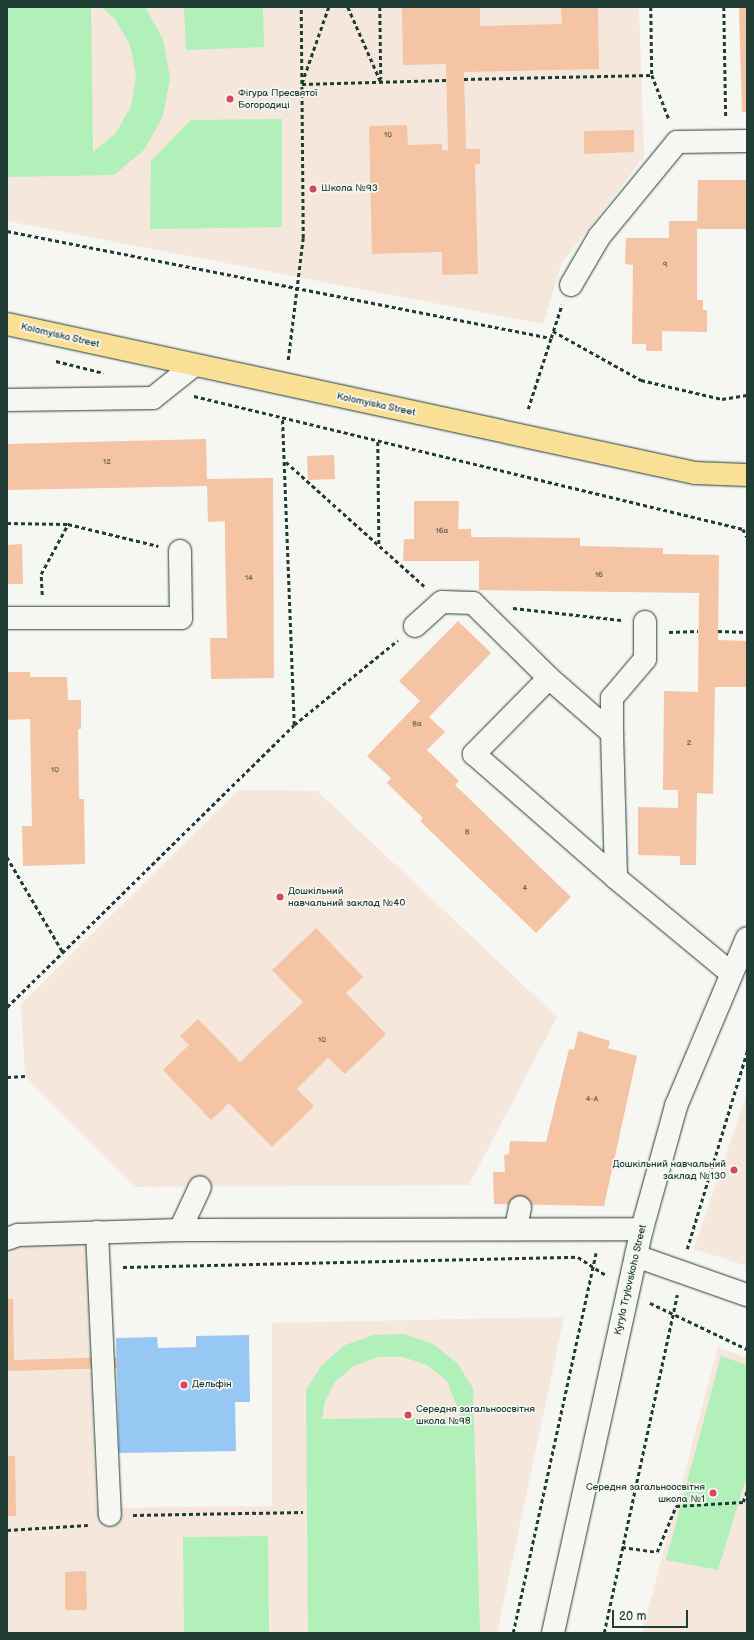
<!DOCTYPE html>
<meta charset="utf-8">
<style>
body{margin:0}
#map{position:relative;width:754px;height:1640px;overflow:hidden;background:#f6f6f2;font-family:"Balsamiq Sans",sans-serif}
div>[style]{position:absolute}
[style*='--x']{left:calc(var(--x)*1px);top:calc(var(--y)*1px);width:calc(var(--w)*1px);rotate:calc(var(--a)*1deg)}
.built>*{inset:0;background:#f5e7db}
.green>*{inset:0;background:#b1f0b8}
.water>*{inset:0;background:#97c8f3}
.building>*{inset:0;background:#f4c4a4}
.path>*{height:2.5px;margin-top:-1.25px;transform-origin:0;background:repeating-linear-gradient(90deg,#1f3d34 0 4px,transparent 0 7px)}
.roads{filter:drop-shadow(0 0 1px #1f3d34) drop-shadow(0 0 1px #1f3d34)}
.minor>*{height:22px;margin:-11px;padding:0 11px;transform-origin:11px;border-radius:11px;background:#f6f6f2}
.major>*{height:22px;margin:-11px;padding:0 11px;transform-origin:11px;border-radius:11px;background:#fadf96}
.dots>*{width:11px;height:11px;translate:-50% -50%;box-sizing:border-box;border:2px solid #f6f6f2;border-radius:50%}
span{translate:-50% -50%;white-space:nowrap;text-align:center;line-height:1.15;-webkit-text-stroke:3.5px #f6f6f2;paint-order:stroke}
.number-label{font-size:8px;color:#545f50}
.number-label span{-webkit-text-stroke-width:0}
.poi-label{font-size:10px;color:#1f3d34}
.left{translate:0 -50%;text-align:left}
.right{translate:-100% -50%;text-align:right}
.street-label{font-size:10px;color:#1f3d34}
.frame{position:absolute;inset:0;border:8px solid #1f3d34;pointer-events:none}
.scale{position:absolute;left:612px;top:1610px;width:76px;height:18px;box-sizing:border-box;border:2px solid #1f3d34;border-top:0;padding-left:5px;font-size:12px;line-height:14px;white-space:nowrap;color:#1f3d34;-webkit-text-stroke:3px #f6f6f2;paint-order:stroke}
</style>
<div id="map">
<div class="built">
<i style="clip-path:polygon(7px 7px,639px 7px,644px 157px,562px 263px,543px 324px,7px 221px)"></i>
<i style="clip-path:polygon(239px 790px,317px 791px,557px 1017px,469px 1185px,136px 1187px,25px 1076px,21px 1004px)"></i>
<i style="clip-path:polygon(747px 1092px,747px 1266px,694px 1249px)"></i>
<i style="clip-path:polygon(87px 1244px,96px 1508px,272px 1506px,272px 1323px,564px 1317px,497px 1633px,7px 1633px,7px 1246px)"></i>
<i style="clip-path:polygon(718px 1347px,747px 1358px,747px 1633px,642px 1633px)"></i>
</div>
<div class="green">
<i style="clip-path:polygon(7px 7px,91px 7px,93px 152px,116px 133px,131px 106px,136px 76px,130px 45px,115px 19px,101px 7px,145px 7px,163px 39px,170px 78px,163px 116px,144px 150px,114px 175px,7px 177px)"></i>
<i style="clip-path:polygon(184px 7px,263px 7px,264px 47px,186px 50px)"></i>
<i style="clip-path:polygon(282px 119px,282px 227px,150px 229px,151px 161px,191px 120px)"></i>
<i style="clip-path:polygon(evenodd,404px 1334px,433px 1344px,457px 1363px,473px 1388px,480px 1633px,308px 1633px,306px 1390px,322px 1365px,345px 1345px,374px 1335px,404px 1334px,378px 1357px,403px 1357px,427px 1365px,447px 1381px,461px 1417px,322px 1419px,325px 1401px,335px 1382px,354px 1366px,378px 1357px)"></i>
<i style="clip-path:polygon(721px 1356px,747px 1365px,747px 1475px,718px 1570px,666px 1560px)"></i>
<i style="clip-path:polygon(268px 1536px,269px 1633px,184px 1633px,183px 1537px)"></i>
</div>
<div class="water">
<i style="clip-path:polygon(249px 1335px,250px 1402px,235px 1402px,236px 1451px,119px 1453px,116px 1338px,157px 1337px,158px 1348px,196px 1347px,196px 1336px)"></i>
</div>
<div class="building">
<i style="clip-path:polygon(402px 7px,480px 7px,480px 26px,562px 24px,561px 7px,598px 7px,599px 69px,464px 72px,466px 149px,480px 149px,480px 164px,475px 164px,478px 274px,442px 275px,442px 252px,372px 254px,369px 126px,407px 125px,408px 145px,442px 144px,442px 150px,448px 150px,446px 64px,403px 65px)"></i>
<i style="clip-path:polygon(739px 7px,747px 7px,747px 112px,742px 112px)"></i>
<i style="clip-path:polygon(634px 130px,634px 152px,584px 154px,584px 131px)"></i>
<i style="clip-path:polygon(698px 180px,747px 180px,747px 229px,697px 229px,697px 300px,703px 300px,703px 310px,707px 310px,707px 332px,662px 331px,662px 351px,646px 351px,646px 344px,632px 344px,633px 265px,625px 264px,626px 238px,669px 238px,669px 221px,697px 221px)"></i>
<i style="clip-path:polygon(206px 439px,207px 479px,273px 478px,274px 678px,211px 679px,210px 638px,227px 638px,225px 545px,225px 521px,208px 522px,207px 486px,7px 490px,7px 444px)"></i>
<i style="clip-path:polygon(334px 455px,335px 479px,308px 480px,307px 456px)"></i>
<i style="clip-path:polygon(414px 501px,459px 501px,458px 529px,471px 529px,471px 537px,580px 538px,580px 546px,663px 548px,663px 554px,719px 555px,718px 640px,747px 641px,747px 687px,715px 687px,713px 794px,697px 793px,696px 865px,680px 865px,680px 856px,638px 855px,638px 807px,678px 808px,678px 790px,663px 790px,664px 691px,698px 692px,699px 593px,479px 590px,479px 561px,403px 561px,404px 539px,414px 539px)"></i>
<i style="clip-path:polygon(22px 544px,23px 584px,7px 584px,7px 545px)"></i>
<i style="clip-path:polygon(458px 621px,491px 653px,429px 717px,445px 732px,427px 750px,459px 781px,455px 785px,571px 897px,536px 933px,420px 821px,423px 818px,387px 783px,391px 778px,367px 756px,420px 701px,399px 681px)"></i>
<i style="clip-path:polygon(7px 672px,30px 672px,30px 677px,67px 677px,68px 700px,81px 700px,81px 729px,78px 729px,79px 799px,84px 799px,85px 864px,23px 866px,22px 826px,32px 826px,30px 719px,7px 720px)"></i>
<i style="clip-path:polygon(316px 928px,363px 977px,346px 993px,386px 1034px,345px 1074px,328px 1058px,297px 1089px,314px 1106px,272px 1147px,229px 1103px,211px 1120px,163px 1070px,189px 1045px,180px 1036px,198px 1019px,240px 1062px,303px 1002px,272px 970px)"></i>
<i style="clip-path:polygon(578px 1031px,610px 1041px,608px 1048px,637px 1056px,604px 1206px,494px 1204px,493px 1172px,505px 1172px,504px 1155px,509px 1154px,510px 1141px,546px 1142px,569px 1049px,574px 1050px)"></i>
<i style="clip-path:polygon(7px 1299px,13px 1299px,14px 1360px,117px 1357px,117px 1368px,7px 1371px)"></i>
<i style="clip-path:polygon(7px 1456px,15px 1456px,16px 1516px,7px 1516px)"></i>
<i style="clip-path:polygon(86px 1571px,87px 1610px,65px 1610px,65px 1572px)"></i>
</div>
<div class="path">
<i style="--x:329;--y:7;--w:82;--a:109.3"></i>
<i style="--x:302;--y:84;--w:144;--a:-1.6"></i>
<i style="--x:348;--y:7;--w:82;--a:66.3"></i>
<i style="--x:380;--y:7;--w:72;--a:89.2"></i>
<i style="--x:651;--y:7;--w:68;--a:89.2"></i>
<i style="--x:652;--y:75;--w:47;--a:68.9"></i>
<i style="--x:724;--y:7;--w:111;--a:89"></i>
<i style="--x:464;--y:79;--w:188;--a:-1.2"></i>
<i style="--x:7;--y:231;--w:554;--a:11.13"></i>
<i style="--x:551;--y:338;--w:35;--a:-72"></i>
<i style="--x:553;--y:331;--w:101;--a:29.1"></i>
<i style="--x:641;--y:380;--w:83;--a:13.2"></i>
<i style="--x:722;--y:399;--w:25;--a:-9"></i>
<i style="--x:288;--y:360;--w:123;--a:-83"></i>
<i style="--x:303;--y:238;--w:231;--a:-90.5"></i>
<i style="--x:56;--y:361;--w:49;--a:14"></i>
<i style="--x:194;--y:396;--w:565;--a:13.62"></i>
<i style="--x:743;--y:529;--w:9;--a:63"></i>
<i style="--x:528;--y:409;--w:75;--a:-72.1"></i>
<i style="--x:378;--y:442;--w:103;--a:89.4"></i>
<i style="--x:286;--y:462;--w:186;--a:41.9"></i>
<i style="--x:7;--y:523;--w:61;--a:0.9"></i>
<i style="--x:68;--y:524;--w:93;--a:13.7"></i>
<i style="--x:42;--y:595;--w:21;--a:-93"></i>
<i style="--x:41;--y:574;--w:57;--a:-61.6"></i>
<i style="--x:513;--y:608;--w:109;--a:6.3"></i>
<i style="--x:718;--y:631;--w:29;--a:2"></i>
<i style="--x:669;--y:632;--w:29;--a:-2"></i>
<i style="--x:294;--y:725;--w:134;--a:-39.3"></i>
<i style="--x:7;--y:857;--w:110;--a:59.5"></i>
<i style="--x:7;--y:1007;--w:402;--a:-44.5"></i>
<i style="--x:294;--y:725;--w:306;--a:-92.2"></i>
<i style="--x:7;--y:1077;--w:18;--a:-3"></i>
<i style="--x:687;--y:1249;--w:207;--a:-73.1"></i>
<i style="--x:123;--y:1267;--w:455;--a:-1.3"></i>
<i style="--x:578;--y:1257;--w:35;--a:33"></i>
<i style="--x:650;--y:1303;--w:107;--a:25.4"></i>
<i style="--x:133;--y:1515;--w:170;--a:-1"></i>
<i style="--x:7;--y:1530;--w:81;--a:-3.5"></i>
<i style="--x:622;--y:1547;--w:35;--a:8"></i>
<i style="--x:657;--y:1552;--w:50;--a:-67.6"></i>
<i style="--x:676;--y:1506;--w:67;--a:-3.4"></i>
<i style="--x:743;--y:1502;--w:12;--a:-70"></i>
<i style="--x:513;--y:1633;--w:389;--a:-77.7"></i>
<i style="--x:604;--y:1633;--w:346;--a:-77.8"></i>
</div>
<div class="roads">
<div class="minor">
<i style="--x:571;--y:285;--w:56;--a:-59.7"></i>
<i style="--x:599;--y:237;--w:123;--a:-50.6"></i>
<i style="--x:677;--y:142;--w:70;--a:-0.8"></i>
<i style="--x:7;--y:400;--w:146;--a:-0.8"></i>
<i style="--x:153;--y:398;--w:51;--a:-38.7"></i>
<i style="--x:7;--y:618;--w:174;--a:0"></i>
<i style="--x:181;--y:618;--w:67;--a:-90.9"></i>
<i style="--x:415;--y:626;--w:36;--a:-42"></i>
<i style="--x:442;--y:602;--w:31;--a:2"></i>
<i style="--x:473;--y:603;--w:107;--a:44.6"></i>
<i style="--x:549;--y:678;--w:84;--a:41.1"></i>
<i style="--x:612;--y:733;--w:145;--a:88.4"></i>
<i style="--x:549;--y:678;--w:107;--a:134.6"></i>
<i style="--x:474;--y:754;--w:189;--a:41.1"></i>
<i style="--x:616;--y:878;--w:149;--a:39.6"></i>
<i style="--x:612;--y:733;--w:35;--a:-90"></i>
<i style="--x:612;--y:698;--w:51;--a:-49.8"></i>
<i style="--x:645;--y:659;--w:37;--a:-90"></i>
<i style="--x:516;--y:1228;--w:21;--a:-79"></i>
<i style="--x:180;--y:1230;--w:47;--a:-65.1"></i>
<i style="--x:97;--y:1232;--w:283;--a:87.4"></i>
<i style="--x:7;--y:1239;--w:12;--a:-20"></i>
<i style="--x:18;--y:1235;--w:162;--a:-1.8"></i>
<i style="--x:180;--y:1230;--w:462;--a:-0.1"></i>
<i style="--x:636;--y:1256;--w:118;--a:19.4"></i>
<i style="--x:553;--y:1633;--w:414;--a:-77.6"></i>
<i style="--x:642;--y:1229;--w:128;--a:-74.5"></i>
<i style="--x:676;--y:1106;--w:182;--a:-67.1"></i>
</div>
<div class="major">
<i style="--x:7;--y:324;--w:704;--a:12.22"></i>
<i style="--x:695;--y:473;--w:52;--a:2.2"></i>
</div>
</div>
<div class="dots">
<i style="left:230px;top:99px;background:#d1495b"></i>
<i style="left:313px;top:189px;background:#d1495b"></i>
<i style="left:280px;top:897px;background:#d1495b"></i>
<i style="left:734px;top:1170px;background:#d1495b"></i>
<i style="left:184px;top:1385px;background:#d1495b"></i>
<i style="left:408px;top:1415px;background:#d1495b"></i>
<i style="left:713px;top:1493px;background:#d1495b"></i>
</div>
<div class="number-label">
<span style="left:388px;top:135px">10</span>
<span style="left:665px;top:265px">9</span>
<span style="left:107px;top:462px">12</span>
<span style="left:442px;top:531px">16а</span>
<span style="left:599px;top:575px">16</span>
<span style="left:249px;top:578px">14</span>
<span style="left:417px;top:724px">8а</span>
<span style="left:689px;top:743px">2</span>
<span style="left:55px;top:770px">10</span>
<span style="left:467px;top:832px">8</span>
<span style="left:525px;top:888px">4</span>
<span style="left:322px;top:1040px">10</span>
<span style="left:592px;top:1099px">4-А</span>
</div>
<div class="poi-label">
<span class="left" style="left:238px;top:99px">Фігура Пресвятої<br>Богородиці</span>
<span class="left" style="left:321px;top:189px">Школа №93</span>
<span class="left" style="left:288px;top:897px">Дошкільний<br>навчальний заклад №40</span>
<span class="right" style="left:726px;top:1170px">Дошкільний навчальний<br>заклад №130</span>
<span class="left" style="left:192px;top:1385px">Дельфін</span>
<span class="left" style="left:416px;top:1415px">Середня загальноосвітня<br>школа №98</span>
<span class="right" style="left:705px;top:1493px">Середня загальноосвітня<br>школа №1</span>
</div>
<div class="street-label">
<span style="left:60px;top:336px;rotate:13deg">Kolomyiska Street</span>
<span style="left:376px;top:405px;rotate:12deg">Kolomyiska Street</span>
<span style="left:631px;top:1280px;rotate:-77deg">Kyryla Trylovskoho Street</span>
</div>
<div class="frame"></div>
<div class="scale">20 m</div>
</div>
